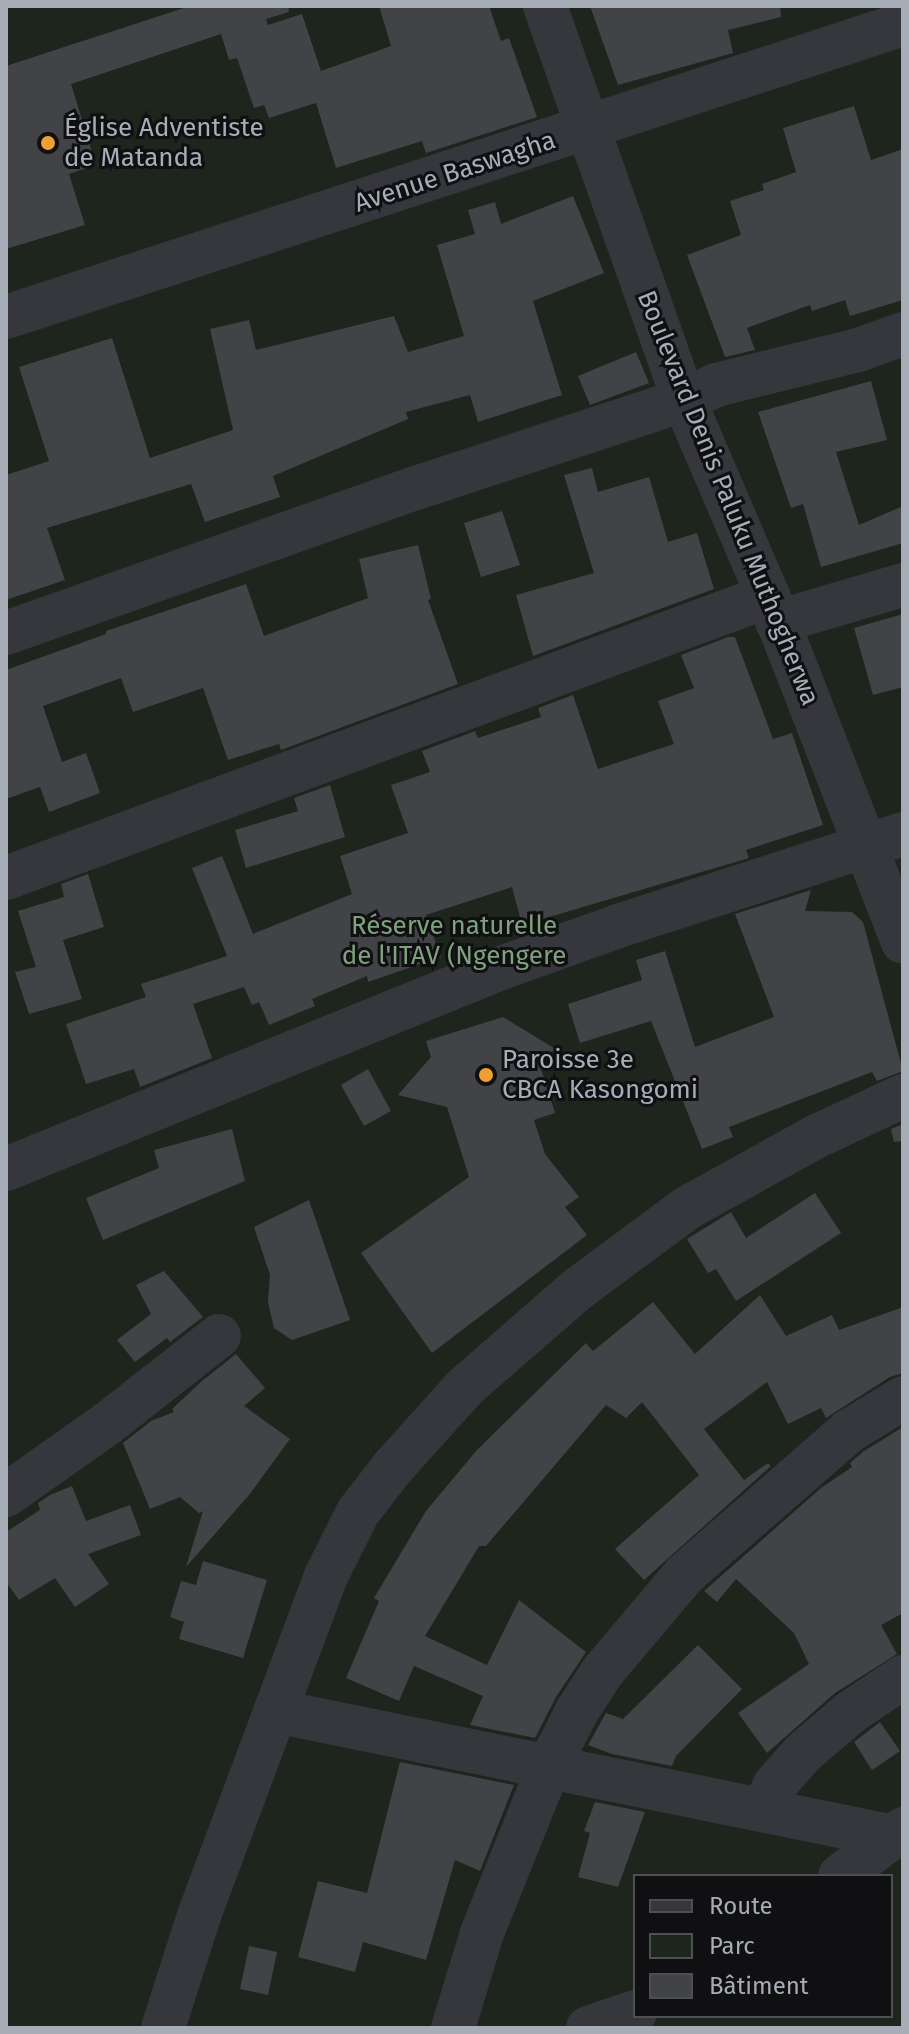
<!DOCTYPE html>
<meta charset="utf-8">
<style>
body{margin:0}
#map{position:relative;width:909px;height:2034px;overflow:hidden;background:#151517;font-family:"Fira Sans",sans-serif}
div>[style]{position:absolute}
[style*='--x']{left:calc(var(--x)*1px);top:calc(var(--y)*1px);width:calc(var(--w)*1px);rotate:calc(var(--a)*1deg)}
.green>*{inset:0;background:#1d251d}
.building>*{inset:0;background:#414347}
.minor>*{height:44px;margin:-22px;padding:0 22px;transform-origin:22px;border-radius:22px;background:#36373c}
.dots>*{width:22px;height:22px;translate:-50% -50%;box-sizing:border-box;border:4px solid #101012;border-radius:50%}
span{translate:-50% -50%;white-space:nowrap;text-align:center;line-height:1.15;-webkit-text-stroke:6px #101012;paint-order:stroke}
.poi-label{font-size:26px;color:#a7adb7}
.left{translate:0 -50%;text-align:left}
.street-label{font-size:26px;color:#a7adb7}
.park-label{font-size:26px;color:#7fa27e}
.frame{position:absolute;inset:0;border:8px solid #a7adb7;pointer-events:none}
.legend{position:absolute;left:633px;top:1874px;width:260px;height:144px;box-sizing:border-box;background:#101012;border:2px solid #4c4f54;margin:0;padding:10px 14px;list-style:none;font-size:24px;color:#a7adb7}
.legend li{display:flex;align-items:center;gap:16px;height:40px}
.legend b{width:40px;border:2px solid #4c4f54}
</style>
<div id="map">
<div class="green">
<i style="clip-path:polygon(evenodd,6px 6px,903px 6px,903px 2028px,6px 2028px,6px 6px,635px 1876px,891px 1876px,891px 2016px,635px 2016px,635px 1876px)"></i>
</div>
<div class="building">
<i style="clip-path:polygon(190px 6px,288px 6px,289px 12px,266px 19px,268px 25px,302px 14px,321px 71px,391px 46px,379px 6px,489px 6px,501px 41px,509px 38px,537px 117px,426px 153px,422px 141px,336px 168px,316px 103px,269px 118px,264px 105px,254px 108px,237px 58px,229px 60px,221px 34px,71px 84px,96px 165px,69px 174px,85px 225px,6px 249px,6px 66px)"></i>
<i style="clip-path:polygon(590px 6px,780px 6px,781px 17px,728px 30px,733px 53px,618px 85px)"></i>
<i style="clip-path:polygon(854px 106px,871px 160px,903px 149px,903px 300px,850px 316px,845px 300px,812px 311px,810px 305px,747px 328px,755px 350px,725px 357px,687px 255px,741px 235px,730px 201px,764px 190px,762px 184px,796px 172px,783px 128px)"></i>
<i style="clip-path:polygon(573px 196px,604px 273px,533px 301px,562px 395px,478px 422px,470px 395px,406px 412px,408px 419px,273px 476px,280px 497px,205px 522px,191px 484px,47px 528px,65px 580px,6px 600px,6px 475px,49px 461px,19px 367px,112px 338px,150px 458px,233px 430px,210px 329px,249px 320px,256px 350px,394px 316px,408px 352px,464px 336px,437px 245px,475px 234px,468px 210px,495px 202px,501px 224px)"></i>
<i style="clip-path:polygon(636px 352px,649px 383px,590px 405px,578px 376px)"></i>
<i style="clip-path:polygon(871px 381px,887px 440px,836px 452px,859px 525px,903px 506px,903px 543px,821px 567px,803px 504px,791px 508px,758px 412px)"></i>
<i style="clip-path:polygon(592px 468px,598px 492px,649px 477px,668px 542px,697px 533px,714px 589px,533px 656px,516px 595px,594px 573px,564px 475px)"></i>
<i style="clip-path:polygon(502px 511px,520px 565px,481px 577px,464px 523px)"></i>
<i style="clip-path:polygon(418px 545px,431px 599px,428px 600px,458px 684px,281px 750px,279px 744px,228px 760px,203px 688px,133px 712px,121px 678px,43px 706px,62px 762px,86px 753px,100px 793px,49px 812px,40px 787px,6px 799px,6px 670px,106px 634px,106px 631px,246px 584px,264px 636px,368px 598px,359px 559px)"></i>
<i style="clip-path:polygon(903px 614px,903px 687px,873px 695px,854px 628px)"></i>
<i style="clip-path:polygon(728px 637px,735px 637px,773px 739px,792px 733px,823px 825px,746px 850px,749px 858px,522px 925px,512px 887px,426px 915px,441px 957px,368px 982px,367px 976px,312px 999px,315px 1006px,269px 1025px,259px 1002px,252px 1005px,244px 987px,193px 1004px,212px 1058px,140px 1087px,134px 1069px,86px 1084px,66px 1024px,146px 997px,141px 984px,227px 956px,192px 868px,222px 856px,253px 934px,352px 894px,340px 856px,408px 833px,391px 785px,430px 772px,422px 751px,475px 731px,478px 738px,541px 717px,538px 708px,573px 695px,598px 769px,674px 744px,658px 701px,694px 688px,681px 655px)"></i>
<i style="clip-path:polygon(330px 785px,345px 837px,246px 868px,235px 830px,298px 811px,294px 798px)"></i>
<i style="clip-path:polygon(88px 874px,104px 927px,63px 940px,82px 999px,29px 1014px,15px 972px,36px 967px,18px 911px,64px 897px,61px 884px)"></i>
<i style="clip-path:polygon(811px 890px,805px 911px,852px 912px,863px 922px,903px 1071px,877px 1081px,872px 1072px,729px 1127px,733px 1137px,702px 1149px,651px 1021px,580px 1043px,568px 1004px,642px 980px,636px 960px,665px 951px,695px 1047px,774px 1017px,735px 914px)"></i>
<i style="clip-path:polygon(503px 1017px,557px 1050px,537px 1056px,555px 1113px,534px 1120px,545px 1154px,579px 1197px,565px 1207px,587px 1235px,432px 1353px,361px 1253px,469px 1177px,447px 1107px,398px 1095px,431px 1057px,426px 1041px)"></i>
<i style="clip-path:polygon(368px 1069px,391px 1111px,364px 1126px,341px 1085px)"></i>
<i style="clip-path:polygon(903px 1124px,903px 1141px,894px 1142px,891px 1129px)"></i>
<i style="clip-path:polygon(232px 1129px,245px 1181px,103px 1240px,86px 1198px,159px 1168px,154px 1150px)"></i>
<i style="clip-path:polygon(815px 1193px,841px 1233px,736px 1301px,716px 1269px,708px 1273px,687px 1239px,731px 1212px,746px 1238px)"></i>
<i style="clip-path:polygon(309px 1200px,350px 1320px,292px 1340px,274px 1328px,268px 1302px,270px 1275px,254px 1227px)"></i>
<i style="clip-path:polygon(164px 1271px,203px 1317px,170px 1342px,167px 1338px,135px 1362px,117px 1340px,151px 1314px,136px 1285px)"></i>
<i style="clip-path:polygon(760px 1295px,786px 1336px,832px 1315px,839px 1330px,903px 1307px,903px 1373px,890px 1377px,826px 1418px,821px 1408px,788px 1424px,767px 1382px,704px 1429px,744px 1480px,768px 1463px,771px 1466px,644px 1580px,615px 1549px,699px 1475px,642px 1402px,626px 1418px,606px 1405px,486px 1546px,479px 1546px,425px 1636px,487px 1665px,519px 1600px,586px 1652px,556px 1697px,535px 1738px,470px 1725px,483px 1696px,414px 1666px,399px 1701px,346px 1678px,379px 1601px,374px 1598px,426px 1511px,477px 1450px,586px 1343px,593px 1351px,653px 1302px,695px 1354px)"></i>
<i style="clip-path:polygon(236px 1354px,265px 1388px,244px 1406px,290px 1439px,249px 1495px,186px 1567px,203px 1511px,199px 1513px,180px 1497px,150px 1509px,123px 1443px,151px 1421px,174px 1412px,172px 1409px,202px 1381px)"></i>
<i style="clip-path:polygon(903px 1427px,903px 1613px,881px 1625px,897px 1654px,835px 1693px,767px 1753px,738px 1713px,809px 1664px,794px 1633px,736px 1579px,717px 1602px,704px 1591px,821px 1488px,852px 1467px,850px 1463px,864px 1451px)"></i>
<i style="clip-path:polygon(72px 1486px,86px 1521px,130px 1505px,141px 1535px,88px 1554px,109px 1584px,75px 1607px,55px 1578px,19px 1600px,6px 1582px,6px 1532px,40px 1510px,38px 1503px,50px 1495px)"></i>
<i style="clip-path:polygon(203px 1561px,267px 1580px,243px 1658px,179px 1639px,184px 1622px,170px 1617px,181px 1581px,196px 1585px)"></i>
<i style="clip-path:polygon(698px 1645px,742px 1689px,676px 1756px,672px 1766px,612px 1754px,588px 1745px,606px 1713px,623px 1719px)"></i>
<i style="clip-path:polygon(880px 1722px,900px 1751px,872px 1770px,854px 1742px)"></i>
<i style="clip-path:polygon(400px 1762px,514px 1785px,480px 1871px,455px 1860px,426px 1960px,363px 1942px,355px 1972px,298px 1957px,318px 1881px,367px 1893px)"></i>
<i style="clip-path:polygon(595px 1802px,645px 1812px,618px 1887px,578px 1877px,590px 1833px,584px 1831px)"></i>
<i style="clip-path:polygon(249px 1946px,277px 1952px,268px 1995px,240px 1989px)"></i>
</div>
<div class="minor">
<i style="--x:545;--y:6;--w:418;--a:70.6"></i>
<i style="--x:684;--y:400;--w:213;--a:66.8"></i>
<i style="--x:768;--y:596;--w:371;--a:68.7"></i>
<i style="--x:6;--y:317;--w:944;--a:-18.09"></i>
<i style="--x:777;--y:622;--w:131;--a:-16.4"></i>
<i style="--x:6;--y:633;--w:435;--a:-19.5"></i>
<i style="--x:416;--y:488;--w:282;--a:-18.2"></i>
<i style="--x:684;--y:400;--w:35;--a:-25"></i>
<i style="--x:716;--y:385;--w:146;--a:-13.8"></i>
<i style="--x:858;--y:350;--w:48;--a:-19.6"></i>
<i style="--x:6;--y:878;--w:813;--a:-20.31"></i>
<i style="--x:6;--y:1169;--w:534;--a:-22.1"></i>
<i style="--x:501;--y:968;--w:124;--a:-19.7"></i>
<i style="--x:618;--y:926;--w:299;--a:-17.9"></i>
<i style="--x:6;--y:1495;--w:125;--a:-35.2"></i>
<i style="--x:108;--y:1423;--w:141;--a:-38.1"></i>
<i style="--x:275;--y:1711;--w:627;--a:11.51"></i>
<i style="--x:764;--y:1810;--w:26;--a:-67"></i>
<i style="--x:774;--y:1786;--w:44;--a:-48.7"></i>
<i style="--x:803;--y:1753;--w:63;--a:-40.5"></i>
<i style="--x:851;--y:1712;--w:63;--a:-33.9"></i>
<i style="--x:840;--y:1876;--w:79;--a:-36.7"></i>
<i style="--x:163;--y:2028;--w:121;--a:-72.2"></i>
<i style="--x:200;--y:1913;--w:360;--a:-69.5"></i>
<i style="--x:326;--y:1576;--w:72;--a:-63.4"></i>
<i style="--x:358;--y:1512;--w:57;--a:-52.1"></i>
<i style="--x:393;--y:1467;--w:108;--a:-48"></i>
<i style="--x:465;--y:1387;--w:151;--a:-41"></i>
<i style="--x:579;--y:1288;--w:134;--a:-36.5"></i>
<i style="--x:687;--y:1208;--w:146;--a:-29"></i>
<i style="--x:815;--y:1137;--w:97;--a:-25"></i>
<i style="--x:453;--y:2028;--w:99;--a:-73"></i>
<i style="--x:482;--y:1933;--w:180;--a:-68.1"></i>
<i style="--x:549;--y:1766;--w:62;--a:-63"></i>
<i style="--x:577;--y:1711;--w:48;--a:-57"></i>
<i style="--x:603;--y:1671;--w:127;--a:-49.8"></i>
<i style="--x:685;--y:1574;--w:218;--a:-41.1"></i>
<i style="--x:849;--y:1431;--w:63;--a:-31.4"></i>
<i style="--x:588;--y:2028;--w:50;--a:-18.8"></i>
</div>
<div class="dots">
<i style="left:48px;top:143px;background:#f0a033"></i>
<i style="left:486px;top:1075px;background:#f0a033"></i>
</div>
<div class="poi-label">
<span class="left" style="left:64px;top:143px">Église Adventiste<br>de Matanda</span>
<span class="left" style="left:502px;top:1075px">Paroisse 3e<br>CBCA Kasongomi</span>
</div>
<div class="street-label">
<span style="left:455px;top:172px;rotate:-18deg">Avenue Baswagha</span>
<span style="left:728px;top:498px;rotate:68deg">Boulevard Denis Paluku Muthogherwa</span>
</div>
<div class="park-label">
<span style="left:454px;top:941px">Réserve naturelle<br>de l'ITAV (Ngengere</span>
</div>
<div class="frame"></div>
<ul class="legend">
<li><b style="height:10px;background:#36373c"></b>Route</li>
<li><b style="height:22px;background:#1d251d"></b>Parc</li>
<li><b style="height:22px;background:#414347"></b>Bâtiment</li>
</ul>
</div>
